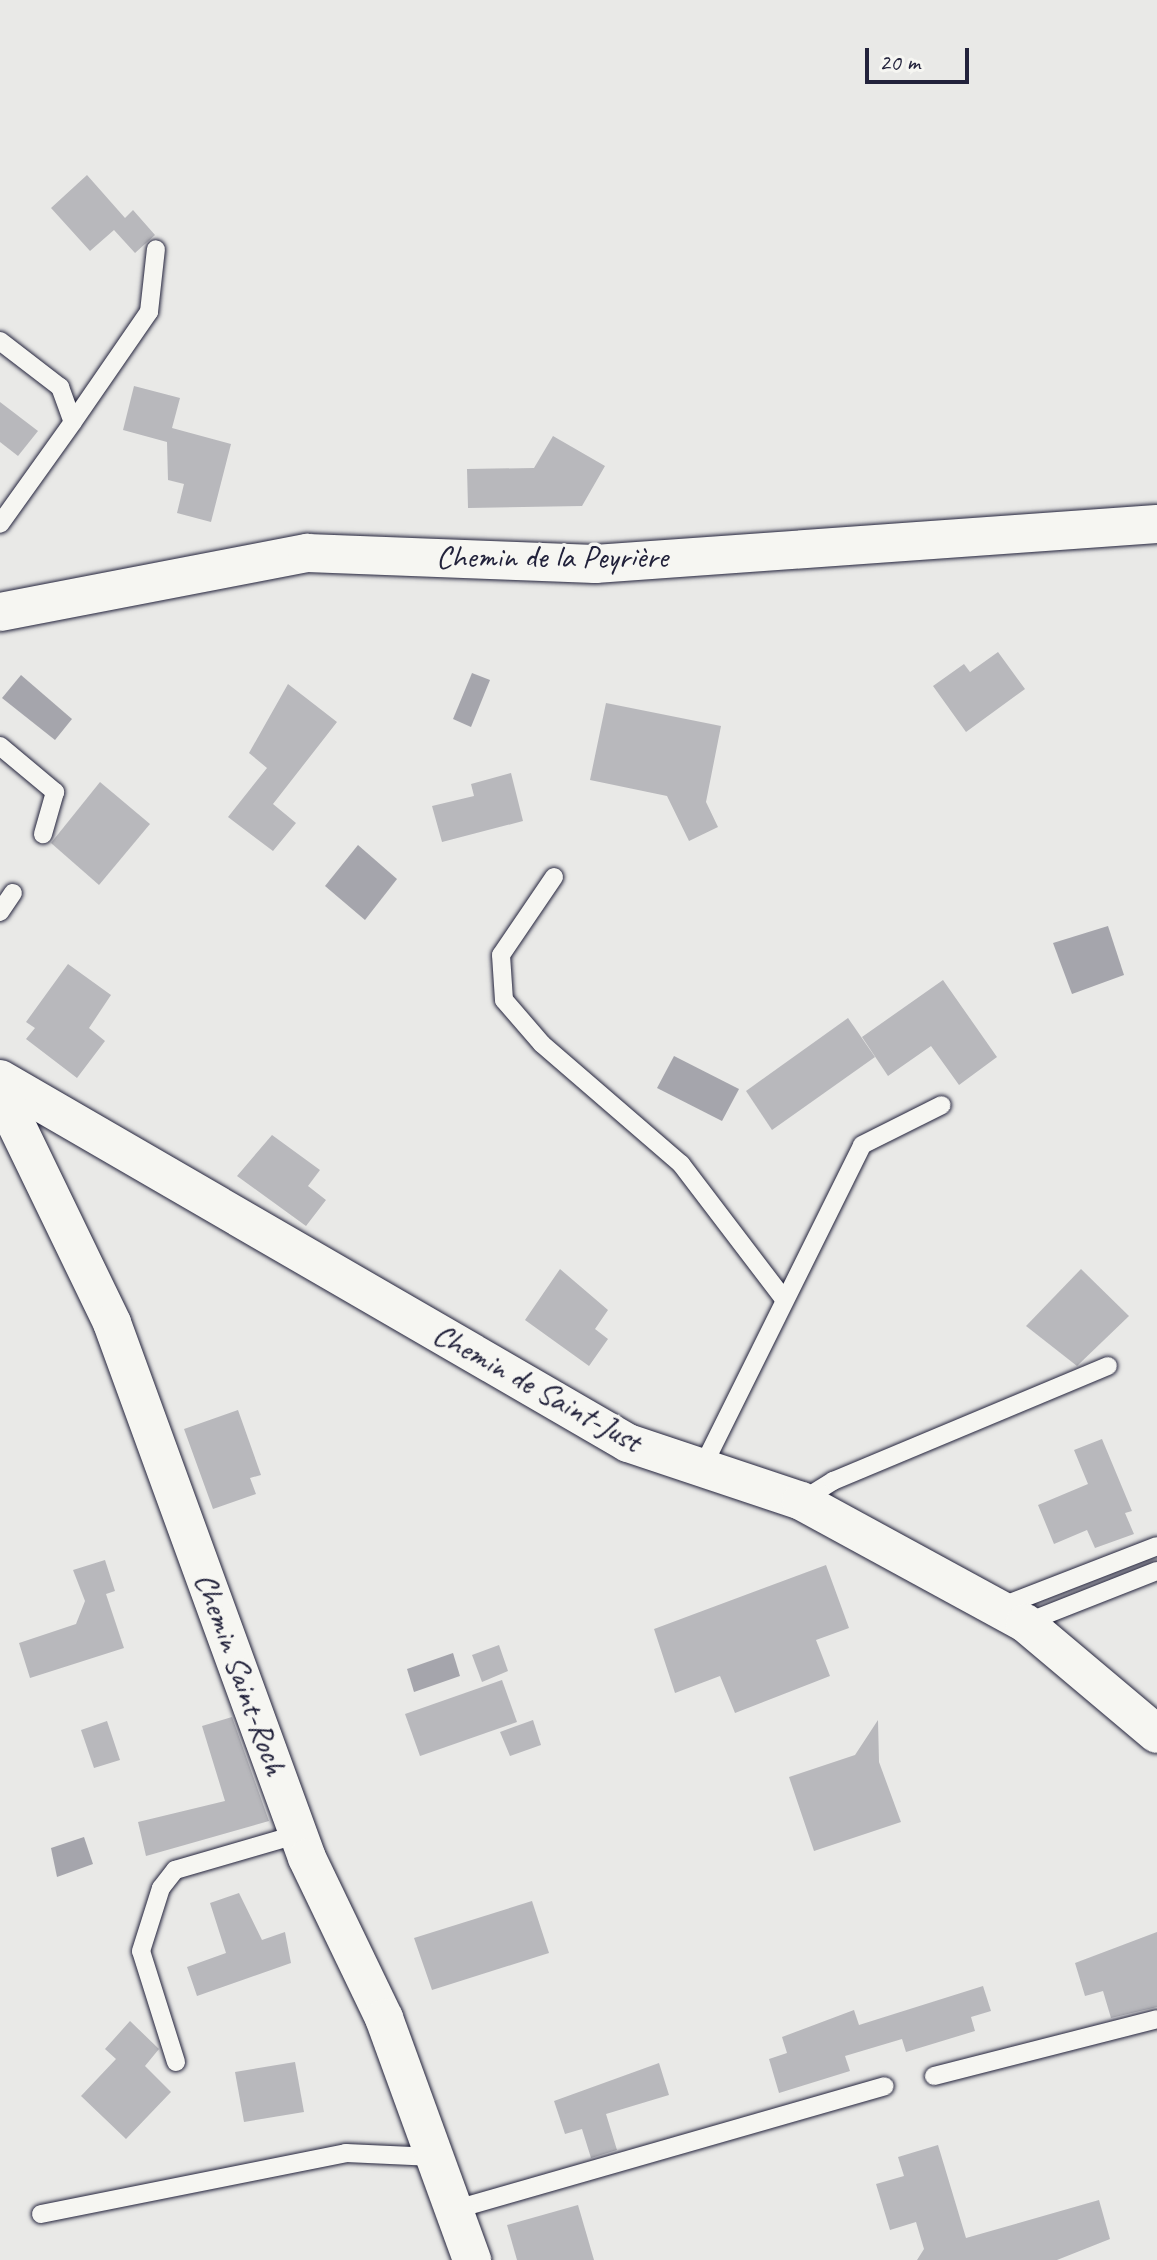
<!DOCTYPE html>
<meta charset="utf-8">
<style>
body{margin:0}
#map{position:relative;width:1157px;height:2260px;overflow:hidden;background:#e9e9e7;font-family:Caveat,sans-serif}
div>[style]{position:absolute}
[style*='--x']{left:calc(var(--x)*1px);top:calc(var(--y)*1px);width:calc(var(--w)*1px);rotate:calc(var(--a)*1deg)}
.water>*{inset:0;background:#a5a5ac}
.building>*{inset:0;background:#b8b8bc}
.roads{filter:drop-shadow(0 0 2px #22223b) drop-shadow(0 0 2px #22223b)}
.lane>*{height:18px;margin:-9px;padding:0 9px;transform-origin:9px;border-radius:9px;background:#f6f6f2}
.street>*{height:38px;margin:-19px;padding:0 19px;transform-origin:19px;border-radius:19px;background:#f6f6f2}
span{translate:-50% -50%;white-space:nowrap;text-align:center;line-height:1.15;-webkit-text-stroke:7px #f6f6f2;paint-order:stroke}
.street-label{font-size:32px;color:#22223b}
.scale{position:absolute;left:865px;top:48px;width:104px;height:36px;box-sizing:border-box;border:4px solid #22223b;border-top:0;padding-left:10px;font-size:24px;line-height:28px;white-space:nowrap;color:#22223b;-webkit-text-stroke:6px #f6f6f2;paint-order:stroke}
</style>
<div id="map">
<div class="water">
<i style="clip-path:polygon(472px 673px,490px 680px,471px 727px,453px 719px)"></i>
<i style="clip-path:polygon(21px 675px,72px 719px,55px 740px,2px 698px)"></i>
<i style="clip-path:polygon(358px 845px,397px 879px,365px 920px,325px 886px)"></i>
<i style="clip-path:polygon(1108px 926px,1124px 975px,1072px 994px,1053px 943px)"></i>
<i style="clip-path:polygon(674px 1056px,739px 1089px,722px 1121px,657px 1088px)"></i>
<i style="clip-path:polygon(453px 1653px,460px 1676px,414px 1692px,407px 1669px)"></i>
<i style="clip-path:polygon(84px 1837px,93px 1864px,57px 1877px,51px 1848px)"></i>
</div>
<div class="building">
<i style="clip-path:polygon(87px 175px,125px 218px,133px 210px,155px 235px,135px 253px,114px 230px,90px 251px,51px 208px)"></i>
<i style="clip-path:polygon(134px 386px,180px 398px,172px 428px,231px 444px,211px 522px,177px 513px,184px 484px,168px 480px,167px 442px,123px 430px)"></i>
<i style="clip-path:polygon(0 402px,38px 431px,18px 456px,0 442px)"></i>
<i style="clip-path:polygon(553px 436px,605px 466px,582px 506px,468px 508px,467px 469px,534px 468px)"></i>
<i style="clip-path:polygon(998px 652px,1025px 689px,966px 732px,933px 686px,964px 664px,970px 672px)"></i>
<i style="clip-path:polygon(288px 684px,337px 722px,273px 804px,296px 823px,273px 851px,228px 817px,267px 768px,249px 753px)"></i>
<i style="clip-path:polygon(606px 703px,721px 726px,706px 802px,718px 827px,689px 841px,667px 796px,590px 780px)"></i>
<i style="clip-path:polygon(511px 773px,523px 821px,442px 842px,432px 806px,474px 796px,471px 784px)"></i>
<i style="clip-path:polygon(100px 782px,150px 824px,99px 885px,51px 843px)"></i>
<i style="clip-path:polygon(68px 964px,111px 995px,89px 1028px,105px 1041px,77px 1078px,26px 1039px,35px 1028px,26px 1022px)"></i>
<i style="clip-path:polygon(943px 980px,997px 1057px,959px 1085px,931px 1046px,888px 1076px,862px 1037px)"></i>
<i style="clip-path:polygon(848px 1018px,875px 1057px,772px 1130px,746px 1091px)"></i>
<i style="clip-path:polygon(272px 1135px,320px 1170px,308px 1186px,326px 1200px,306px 1226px,237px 1176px)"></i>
<i style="clip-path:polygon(560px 1269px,608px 1310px,595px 1329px,608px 1339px,589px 1366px,525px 1320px)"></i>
<i style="clip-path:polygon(1081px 1269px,1129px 1316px,1077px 1366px,1026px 1326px)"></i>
<i style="clip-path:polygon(238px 1410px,261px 1475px,250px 1478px,256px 1494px,213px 1509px,184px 1429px)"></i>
<i style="clip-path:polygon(1102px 1439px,1132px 1511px,1125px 1513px,1134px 1534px,1095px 1548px,1087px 1530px,1054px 1544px,1038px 1505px,1088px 1484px,1074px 1450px)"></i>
<i style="clip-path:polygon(105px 1560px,115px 1591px,106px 1594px,124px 1648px,30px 1678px,19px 1643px,76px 1624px,85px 1601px,73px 1570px)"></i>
<i style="clip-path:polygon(826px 1565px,849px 1628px,816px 1640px,830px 1676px,735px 1713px,720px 1676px,675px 1693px,654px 1629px)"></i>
<i style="clip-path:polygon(499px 1645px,508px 1671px,482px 1682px,472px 1655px)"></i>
<i style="clip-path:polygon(502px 1680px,517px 1722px,420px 1756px,405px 1714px)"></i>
<i style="clip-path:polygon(232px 1717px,269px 1821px,146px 1856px,138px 1822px,225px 1801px,202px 1726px)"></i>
<i style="clip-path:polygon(533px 1720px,541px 1745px,510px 1756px,500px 1732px)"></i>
<i style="clip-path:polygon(878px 1720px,879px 1762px,901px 1822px,814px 1851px,789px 1777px,855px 1755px)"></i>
<i style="clip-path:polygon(107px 1721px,120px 1760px,94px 1768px,81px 1730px)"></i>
<i style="clip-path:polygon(239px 1893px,262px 1940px,285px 1932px,291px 1963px,197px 1996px,187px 1967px,226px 1953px,210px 1903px)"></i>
<i style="clip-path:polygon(532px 1901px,549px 1953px,432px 1990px,414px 1938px)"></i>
<i style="clip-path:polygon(1157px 1932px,1157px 2007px,1111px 2018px,1103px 1991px,1085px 1996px,1075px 1963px)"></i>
<i style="clip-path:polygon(983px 1986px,991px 2011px,971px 2017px,975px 2031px,906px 2052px,902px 2039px,845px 2056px,850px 2071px,779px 2093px,769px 2059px,787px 2053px,782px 2037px,854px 2010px,859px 2025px)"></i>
<i style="clip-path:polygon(130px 2021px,159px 2049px,145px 2066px,171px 2092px,126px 2139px,81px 2096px,116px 2059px,105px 2049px)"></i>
<i style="clip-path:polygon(295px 2062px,304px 2112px,244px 2122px,235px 2072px)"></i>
<i style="clip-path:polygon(659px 2063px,669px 2095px,606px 2114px,617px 2150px,591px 2158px,582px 2129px,565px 2134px,554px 2101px)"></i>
<i style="clip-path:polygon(938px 2145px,966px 2238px,1099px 2200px,1110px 2239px,1057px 2260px,917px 2260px,924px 2249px,916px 2222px,890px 2230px,876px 2184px,904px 2176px,898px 2157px)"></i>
<i style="clip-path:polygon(578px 2205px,594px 2260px,517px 2260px,507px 2225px)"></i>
</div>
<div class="roads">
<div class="lane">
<i style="--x:0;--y:341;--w:76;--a:37.5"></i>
<i style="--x:60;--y:387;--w:37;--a:70"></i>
<i style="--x:73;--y:422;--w:125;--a:125.6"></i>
<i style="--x:73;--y:422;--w:134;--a:-55.4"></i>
<i style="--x:149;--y:312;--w:63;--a:-83.7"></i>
<i style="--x:0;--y:746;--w:72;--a:39.9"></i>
<i style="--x:55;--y:792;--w:44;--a:105.9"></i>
<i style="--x:554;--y:877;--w:94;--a:124.2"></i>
<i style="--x:501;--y:955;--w:45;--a:86.2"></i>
<i style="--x:504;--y:1000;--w:58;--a:49.2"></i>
<i style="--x:542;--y:1044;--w:184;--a:40.8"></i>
<i style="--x:681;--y:1164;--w:168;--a:52.7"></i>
<i style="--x:0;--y:912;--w:23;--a:-56"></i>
<i style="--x:702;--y:1468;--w:360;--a:-63.6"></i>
<i style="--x:862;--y:1145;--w:89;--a:-26.6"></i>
<i style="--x:801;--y:1501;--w:38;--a:-32"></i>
<i style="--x:833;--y:1481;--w:298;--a:-22.7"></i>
<i style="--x:1000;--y:1607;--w:168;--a:-21.2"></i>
<i style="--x:1025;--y:1623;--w:142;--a:-21.5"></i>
<i style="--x:176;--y:2062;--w:116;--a:-107.5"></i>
<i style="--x:141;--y:1951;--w:66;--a:-72.4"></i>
<i style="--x:161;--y:1888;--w:23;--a:-52"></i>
<i style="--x:175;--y:1870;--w:129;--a:-16.2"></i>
<i style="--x:934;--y:2076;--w:230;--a:-14.3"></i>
<i style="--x:453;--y:2210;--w:449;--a:-16"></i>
<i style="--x:41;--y:2214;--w:311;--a:-11.3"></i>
<i style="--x:346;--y:2153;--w:88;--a:2.6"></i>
</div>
<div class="street">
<i style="--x:0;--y:612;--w:313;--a:-10.9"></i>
<i style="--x:307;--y:553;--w:288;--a:2.2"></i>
<i style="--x:595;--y:564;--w:563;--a:-4.07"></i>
<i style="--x:0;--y:1079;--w:726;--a:30.1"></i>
<i style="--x:628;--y:1443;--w:182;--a:18.5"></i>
<i style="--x:801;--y:1501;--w:255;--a:28.6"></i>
<i style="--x:1025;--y:1623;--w:172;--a:40.1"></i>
<i style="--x:0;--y:1091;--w:258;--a:64.2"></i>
<i style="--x:112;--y:1323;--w:569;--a:69.97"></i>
<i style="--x:307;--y:1858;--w:178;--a:64.3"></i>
<i style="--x:384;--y:2018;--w:258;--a:70"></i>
</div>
</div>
<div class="street-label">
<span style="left:552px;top:557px">Chemin de la Peyrière</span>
<span style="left:537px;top:1388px;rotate:29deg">Chemin de Saint-Just</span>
<span style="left:240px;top:1674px;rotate:70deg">Chemin Saint-Roch</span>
</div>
<div class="scale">20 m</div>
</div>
